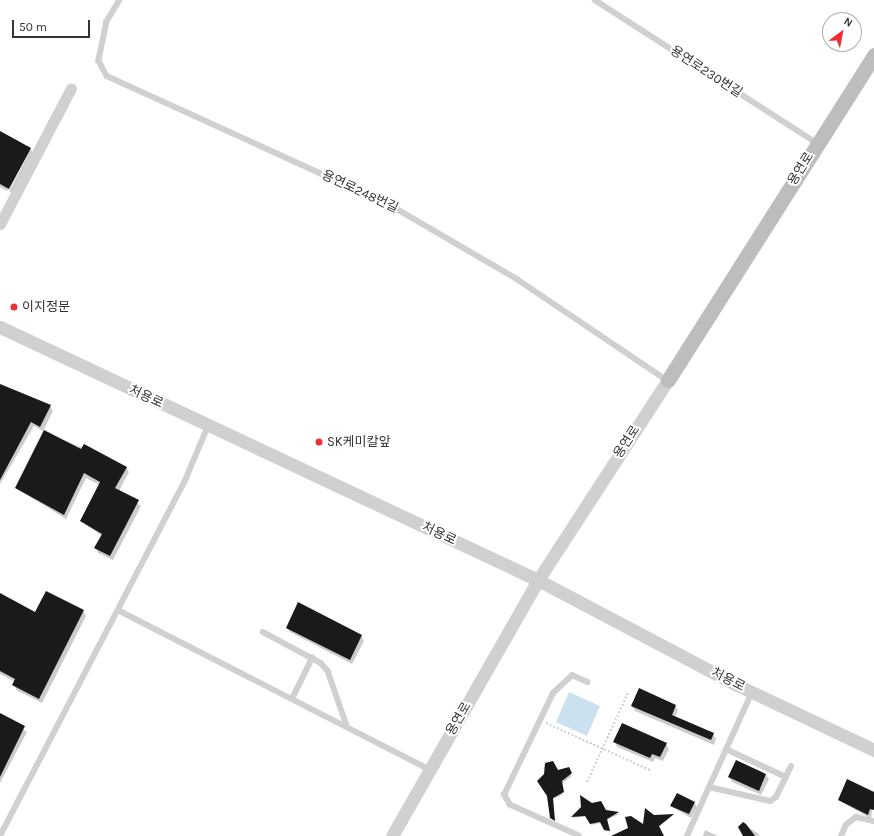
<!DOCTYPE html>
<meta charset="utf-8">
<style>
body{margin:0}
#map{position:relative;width:874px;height:836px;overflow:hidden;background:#fff;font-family:Karla,"Noto Sans KR",sans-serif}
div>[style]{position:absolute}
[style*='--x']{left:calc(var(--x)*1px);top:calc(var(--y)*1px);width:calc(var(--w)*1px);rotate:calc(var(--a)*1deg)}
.water>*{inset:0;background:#cce1f0}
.shadow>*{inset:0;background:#0003}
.building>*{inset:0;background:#1a1a1a}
.path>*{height:2px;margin-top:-1px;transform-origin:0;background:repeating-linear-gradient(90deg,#d0d0d0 0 2px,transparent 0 4px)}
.service>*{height:5.5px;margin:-2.75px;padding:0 2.75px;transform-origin:2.75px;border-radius:2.75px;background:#d0d0d0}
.minor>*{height:11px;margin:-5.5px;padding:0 5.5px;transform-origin:5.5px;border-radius:5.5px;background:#d0d0d0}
.tertiary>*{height:13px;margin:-6.5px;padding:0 6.5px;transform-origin:6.5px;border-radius:6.5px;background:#d0d0d0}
.secondary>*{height:15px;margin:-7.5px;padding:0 7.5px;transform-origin:7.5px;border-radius:7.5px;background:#bdbdbd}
.dots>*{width:11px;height:11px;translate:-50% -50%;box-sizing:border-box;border:2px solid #fff;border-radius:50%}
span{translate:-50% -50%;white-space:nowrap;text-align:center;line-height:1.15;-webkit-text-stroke:4px #fff;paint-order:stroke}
.street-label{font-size:13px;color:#333}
.poi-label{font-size:13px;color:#333}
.left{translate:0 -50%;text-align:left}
.north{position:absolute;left:822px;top:12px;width:40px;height:40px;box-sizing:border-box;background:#fff;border:1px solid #adadad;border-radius:50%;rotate:32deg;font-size:11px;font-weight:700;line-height:16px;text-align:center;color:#333}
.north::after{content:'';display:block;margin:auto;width:14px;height:18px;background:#f22c35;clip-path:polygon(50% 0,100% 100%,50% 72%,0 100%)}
.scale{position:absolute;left:12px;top:20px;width:78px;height:18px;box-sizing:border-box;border:2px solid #333;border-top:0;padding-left:5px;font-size:12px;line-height:14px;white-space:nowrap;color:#333;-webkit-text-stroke:3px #fff;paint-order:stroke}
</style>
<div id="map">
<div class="water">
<i style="clip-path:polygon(569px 692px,600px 706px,587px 736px,556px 722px)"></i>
</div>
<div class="shadow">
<i style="clip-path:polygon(0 133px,31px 150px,7px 191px,0 187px)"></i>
<i style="clip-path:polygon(31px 150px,33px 153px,12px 193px,9px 191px)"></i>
<i style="clip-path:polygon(0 385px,50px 406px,53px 411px,43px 431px,126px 467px,129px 472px,119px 491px,141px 506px,113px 560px,98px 553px,96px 548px,102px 536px,81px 521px,100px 485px,86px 478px,66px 519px,16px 488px,45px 432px,34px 426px,0 484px)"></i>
<i style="clip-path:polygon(0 595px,36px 614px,83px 611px,86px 616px,42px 703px,16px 690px,15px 682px,0 674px)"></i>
<i style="clip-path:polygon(287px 628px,361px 636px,364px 641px,352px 664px,290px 632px)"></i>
<i style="clip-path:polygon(632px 706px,675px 706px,678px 710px,675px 717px,713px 734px,716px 739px,714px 745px,635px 711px)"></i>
<i style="clip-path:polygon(0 714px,27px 732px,0 783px)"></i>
<i style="clip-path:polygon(615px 742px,666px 744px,669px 749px,663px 761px,655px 758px,653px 762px,617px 747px)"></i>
<i style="clip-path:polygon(558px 771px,571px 773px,571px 777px,562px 783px,562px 795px,553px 799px,555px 821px,551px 818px,548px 796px)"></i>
<i style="clip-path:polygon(766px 775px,769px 779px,761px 795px,732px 782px,729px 777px)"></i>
<i style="clip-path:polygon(874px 793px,871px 819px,839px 800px)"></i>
<i style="clip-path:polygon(694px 802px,697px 807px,691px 818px,671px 806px)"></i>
<i style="clip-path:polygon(582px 807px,605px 811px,619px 814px,607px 820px,610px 831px,605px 831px,601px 823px,591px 825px,587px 816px,573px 818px)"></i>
<i style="clip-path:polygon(673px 815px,659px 827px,662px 836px,620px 836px,644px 826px,654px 816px)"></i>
<i style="clip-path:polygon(743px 824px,759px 834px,760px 835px,754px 836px)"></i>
<i style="clip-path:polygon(705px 830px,718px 836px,703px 836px)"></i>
</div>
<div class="building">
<i style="clip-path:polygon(0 131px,31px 148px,9px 189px,0 184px)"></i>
<i style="clip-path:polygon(0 384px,51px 405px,40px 427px,31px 422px,0 480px)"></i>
<i style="clip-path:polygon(44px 430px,81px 449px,84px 444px,127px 467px,115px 488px,139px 500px,110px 556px,94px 548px,102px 534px,80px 521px,100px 482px,84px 473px,64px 515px,15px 488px)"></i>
<i style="clip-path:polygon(46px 591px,84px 610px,39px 699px,12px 685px,15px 679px,0 671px,0 593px,35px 612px)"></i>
<i style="clip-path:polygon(298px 602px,362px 635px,350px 660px,286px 628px)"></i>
<i style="clip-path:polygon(639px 688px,676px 705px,672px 715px,714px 733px,711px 740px,631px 706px)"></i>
<i style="clip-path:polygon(0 713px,25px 726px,0 777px)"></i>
<i style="clip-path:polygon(622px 723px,667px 743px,660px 757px,652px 754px,650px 758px,613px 742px)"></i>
<i style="clip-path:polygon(736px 760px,766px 774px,759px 791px,728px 777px)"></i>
<i style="clip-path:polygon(553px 761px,558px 770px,569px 767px,572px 773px,562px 781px,564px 792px,553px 798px,555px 821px,550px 818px,547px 796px,537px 781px,544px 774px,545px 763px)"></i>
<i style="clip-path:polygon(847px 779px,874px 792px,874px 810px,870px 809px,868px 815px,838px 800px)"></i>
<i style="clip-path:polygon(677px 793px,695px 802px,689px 814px,670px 806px)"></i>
<i style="clip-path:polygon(580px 795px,592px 803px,601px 801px,606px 810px,619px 812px,607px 819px,610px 831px,604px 830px,600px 822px,590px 824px,585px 816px,571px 817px,581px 807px)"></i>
<i style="clip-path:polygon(645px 808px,654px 815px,674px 814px,659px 826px,664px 836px,611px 836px,628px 828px,625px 817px,631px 816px,643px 824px)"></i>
<i style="clip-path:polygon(743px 822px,746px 824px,755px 836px,743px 836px,738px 827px)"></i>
</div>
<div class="path">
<i style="--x:546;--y:723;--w:116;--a:24.4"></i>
<i style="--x:587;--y:782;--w:98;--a:-65.3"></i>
</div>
<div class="service">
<i style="--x:120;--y:0;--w:26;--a:121"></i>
<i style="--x:107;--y:22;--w:40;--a:102"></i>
<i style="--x:99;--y:61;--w:17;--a:62"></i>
<i style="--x:107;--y:76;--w:311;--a:24.5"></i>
<i style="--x:390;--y:205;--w:147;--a:30.2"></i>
<i style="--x:517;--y:279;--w:181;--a:34"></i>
<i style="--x:595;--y:0;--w:264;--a:32.8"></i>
<i style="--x:118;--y:610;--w:352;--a:27.1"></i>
<i style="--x:263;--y:632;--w:66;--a:28.1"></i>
<i style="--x:321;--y:663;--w:11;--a:49"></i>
<i style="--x:328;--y:671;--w:58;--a:70.9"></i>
<i style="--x:292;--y:699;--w:46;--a:-64"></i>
<i style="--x:726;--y:749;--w:66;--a:25"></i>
<i style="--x:709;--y:787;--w:63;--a:12.9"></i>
<i style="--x:770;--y:801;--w:7;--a:-34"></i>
<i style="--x:776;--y:797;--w:34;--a:-64"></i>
<i style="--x:0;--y:836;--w:403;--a:-62.5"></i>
<i style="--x:186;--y:478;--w:56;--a:-67.1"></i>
<i style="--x:579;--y:836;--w:76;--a:-155.8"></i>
<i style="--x:510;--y:805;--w:12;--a:-121"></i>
<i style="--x:504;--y:795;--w:113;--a:-64.3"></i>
<i style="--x:553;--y:693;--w:26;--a:-43"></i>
<i style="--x:572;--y:675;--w:17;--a:24"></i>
<i style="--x:687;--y:836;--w:158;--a:-65.7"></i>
<i style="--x:841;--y:836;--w:12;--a:-66"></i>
<i style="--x:846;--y:825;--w:13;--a:-39"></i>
<i style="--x:856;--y:817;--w:18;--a:13"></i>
</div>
<div class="minor">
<i style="--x:0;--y:224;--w:153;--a:-62.4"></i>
</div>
<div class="tertiary">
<i style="--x:0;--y:327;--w:595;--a:25.19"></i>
<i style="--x:538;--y:580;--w:225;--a:27.8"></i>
<i style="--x:737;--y:685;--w:152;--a:25.4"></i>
<i style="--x:392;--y:836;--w:295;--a:-60.3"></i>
<i style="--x:538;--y:580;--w:239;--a:-57"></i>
</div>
<div class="secondary">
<i style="--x:668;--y:380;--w:385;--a:-57.6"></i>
</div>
<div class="dots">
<i style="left:14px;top:307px;background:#f22c35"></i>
<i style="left:319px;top:442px;background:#f22c35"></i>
</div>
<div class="street-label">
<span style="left:706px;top:72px;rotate:33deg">용연로230번길</span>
<span style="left:801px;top:169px;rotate:-58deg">용연로</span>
<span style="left:360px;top:192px;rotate:25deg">용연로248번길</span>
<span style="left:146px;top:397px;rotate:25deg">처용로</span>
<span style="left:627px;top:442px;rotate:-57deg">용연로</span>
<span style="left:439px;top:534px;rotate:25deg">처용로</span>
<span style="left:728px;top:680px;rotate:27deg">처용로</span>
<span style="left:459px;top:719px;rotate:-60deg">용연로</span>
</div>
<div class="poi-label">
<span class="left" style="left:22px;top:307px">이지정문</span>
<span class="left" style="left:327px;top:442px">SK케미칼앞</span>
</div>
<div class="north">N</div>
<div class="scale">50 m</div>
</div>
